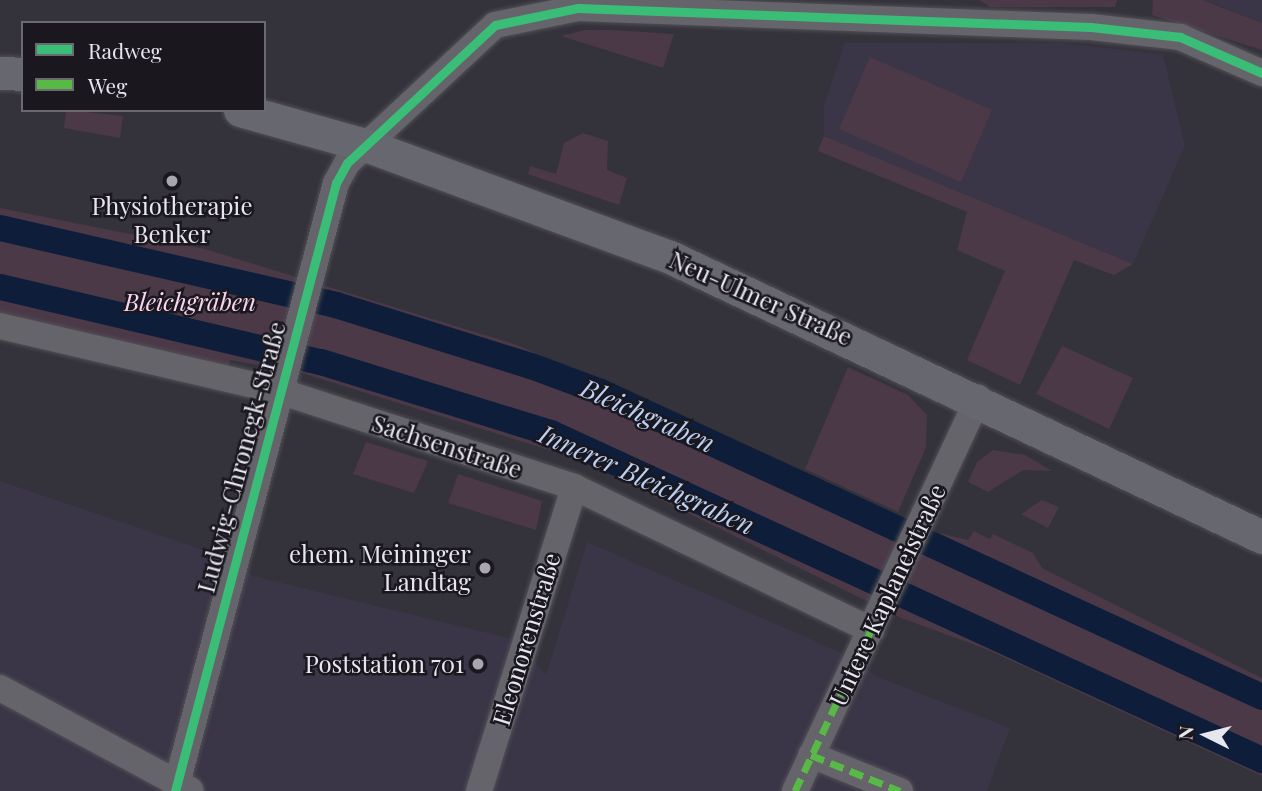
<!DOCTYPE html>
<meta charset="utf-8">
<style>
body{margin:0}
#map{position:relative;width:1262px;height:791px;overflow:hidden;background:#34323a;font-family:"Playfair Display",serif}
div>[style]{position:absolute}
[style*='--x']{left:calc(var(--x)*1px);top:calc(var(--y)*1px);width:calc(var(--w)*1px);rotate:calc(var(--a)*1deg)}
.built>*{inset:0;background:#3a3547}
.green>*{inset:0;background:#4b3948}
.canal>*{height:26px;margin:-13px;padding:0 13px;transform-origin:13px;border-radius:13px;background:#0e1e3a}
.roads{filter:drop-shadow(0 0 2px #514f56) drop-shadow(0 0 2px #514f56)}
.minor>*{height:26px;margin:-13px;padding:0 13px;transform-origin:13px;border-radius:13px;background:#65646a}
.major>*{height:33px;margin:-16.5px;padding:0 16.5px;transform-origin:16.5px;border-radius:16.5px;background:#676770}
.quiet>*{height:7px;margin-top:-3.5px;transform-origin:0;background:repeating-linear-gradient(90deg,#58b947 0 14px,transparent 0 21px)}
.cycleway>*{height:9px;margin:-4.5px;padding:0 4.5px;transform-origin:4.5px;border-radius:4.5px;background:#3abd76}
.dots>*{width:19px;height:19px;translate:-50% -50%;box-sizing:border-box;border:4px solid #1a181e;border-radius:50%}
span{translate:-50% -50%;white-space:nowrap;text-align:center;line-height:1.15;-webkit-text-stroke:5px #1a181e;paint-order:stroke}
.poi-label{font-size:24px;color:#e7e5ee}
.right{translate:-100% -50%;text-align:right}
.street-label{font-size:24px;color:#e7e5ee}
.park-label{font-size:24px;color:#fad4f0;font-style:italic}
.water-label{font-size:26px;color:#bad0f5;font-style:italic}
.legend{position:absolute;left:21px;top:21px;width:245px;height:91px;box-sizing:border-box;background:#1a181e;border:2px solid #6c6a71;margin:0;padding:9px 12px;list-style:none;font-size:21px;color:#e7e5ee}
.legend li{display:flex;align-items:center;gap:14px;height:35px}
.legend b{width:35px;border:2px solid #6c6a71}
.north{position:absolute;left:1171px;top:700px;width:70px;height:70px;-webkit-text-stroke:5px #1a181e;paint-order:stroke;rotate:276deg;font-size:19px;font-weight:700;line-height:28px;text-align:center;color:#e7e5ee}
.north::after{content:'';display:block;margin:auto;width:24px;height:32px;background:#e7e5ee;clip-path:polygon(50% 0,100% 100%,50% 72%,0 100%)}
</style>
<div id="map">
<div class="built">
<i style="clip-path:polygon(1203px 0,1262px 0,1262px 23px,1213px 3px)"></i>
<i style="clip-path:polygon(845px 43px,1060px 43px,1163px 54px,1185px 146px,1133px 264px,824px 136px,824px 105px)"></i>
<i style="clip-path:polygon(0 481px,210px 552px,253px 576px,517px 640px,546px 675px,587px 542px,840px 652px,878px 677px,1010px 728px,987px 791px,0 791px)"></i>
</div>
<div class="green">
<i style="clip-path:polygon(979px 0,1117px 0,1115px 7px,990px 7px)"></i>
<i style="clip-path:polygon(1153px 0,1203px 0,1262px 23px,1262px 50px,1152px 15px)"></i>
<i style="clip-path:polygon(585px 30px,613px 30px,674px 34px,663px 68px,561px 36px)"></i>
<i style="clip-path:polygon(870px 57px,992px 110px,961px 182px,839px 129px)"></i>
<i style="clip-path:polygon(66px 110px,123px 116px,120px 138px,64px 128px)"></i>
<i style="clip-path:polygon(583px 133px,608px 141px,607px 170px,627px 178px,619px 205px,528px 174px,530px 166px,556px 174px,564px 143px)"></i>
<i style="clip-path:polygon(824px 136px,1133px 264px,1114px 275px,1074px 260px,1020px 385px,967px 360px,1005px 271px,957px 250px,967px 212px,818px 151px)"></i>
<i style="clip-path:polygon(0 208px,205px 249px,517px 345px,938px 533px,968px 540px,974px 531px,990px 539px,993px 534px,1033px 553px,1042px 568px,1262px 678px,1262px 776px,986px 649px,901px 618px,578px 459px,302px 373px,230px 360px,228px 367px,0 313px)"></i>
<i style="clip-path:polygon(1062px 346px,1133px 378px,1109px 429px,1036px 394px)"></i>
<i style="clip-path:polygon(848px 367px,908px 395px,927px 415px,926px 447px,898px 512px,805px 469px)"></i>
<i style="clip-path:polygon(366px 442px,428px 461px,414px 493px,353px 474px)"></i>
<i style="clip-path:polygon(993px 450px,1025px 455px,1052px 471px,1023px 470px,988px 492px,968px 482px,977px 462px)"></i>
<i style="clip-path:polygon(458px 474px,542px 501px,536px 530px,448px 503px)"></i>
<i style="clip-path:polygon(1042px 500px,1059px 507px,1048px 528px,1021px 514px)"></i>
</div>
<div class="canal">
<i style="--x:0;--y:228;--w:345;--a:12.9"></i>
<i style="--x:336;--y:305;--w:204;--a:17.4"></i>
<i style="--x:531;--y:366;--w:75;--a:20.4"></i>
<i style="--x:601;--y:392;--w:728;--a:24.77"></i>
<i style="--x:0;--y:287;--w:330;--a:13.2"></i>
<i style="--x:321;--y:362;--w:241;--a:17.2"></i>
<i style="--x:551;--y:433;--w:783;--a:24.7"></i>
</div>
<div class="roads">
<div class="minor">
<i style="--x:0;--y:326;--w:286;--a:13.1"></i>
<i style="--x:279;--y:391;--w:310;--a:18"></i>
<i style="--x:574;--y:487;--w:330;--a:25.7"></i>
<i style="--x:0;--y:688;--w:216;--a:28.2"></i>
<i style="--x:811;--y:755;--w:96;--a:22"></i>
<i style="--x:175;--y:791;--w:629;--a:-75.17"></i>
<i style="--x:336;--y:183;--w:23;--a:-61"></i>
<i style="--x:347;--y:163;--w:202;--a:-43"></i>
<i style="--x:495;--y:25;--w:85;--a:-11.6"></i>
<i style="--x:578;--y:8;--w:513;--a:2.12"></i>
<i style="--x:1091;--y:27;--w:90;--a:6.4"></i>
<i style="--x:1180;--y:37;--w:90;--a:23.7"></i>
<i style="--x:479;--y:791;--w:318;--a:-72.6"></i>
<i style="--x:795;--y:791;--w:434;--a:-65"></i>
</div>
<div class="major">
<i style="--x:0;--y:73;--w:23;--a:2"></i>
<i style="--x:240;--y:110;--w:133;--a:15.7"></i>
<i style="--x:368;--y:146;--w:322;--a:20.2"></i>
<i style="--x:670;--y:257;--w:655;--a:25.31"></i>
</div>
</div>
<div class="quiet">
<i style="--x:811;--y:755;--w:96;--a:22"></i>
<i style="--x:795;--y:791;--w:178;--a:-64.7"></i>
</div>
<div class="cycleway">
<i style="--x:175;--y:791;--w:629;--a:-75.17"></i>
<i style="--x:336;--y:183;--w:23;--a:-61"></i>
<i style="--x:347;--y:163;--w:202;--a:-43"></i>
<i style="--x:495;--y:25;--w:85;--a:-11.6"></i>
<i style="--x:578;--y:8;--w:513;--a:2.12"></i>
<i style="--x:1091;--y:27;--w:90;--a:6.4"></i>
<i style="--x:1180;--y:37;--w:90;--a:23.7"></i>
</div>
<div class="dots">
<i style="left:172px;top:181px;background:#a8a6af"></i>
<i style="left:485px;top:568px;background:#a8a6af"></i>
<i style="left:478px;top:664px;background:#a8a6af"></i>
</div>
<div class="poi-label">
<span style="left:172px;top:220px">Physiotherapie<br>Benker</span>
<span class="right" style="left:471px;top:568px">ehem. Meininger<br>Landtag</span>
<span class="right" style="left:464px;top:664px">Poststation 701</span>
</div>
<div class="street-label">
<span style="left:761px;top:298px;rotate:24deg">Neu-Ulmer Straße</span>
<span style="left:447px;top:446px;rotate:18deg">Sachsenstraße</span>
<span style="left:241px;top:457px;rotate:-75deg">Ludwig-Chronegk-Straße</span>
<span style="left:887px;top:595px;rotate:-65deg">Untere Kaplaneistraße</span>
<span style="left:526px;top:639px;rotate:-73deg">Eleonorenstraße</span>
</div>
<div class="park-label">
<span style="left:190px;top:302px">Bleichgräben</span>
</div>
<div class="water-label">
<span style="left:648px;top:415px;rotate:24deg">Bleichgraben</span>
<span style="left:647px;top:479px;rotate:24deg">Innerer Bleichgraben</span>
</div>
<ul class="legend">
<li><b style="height:9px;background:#3abd76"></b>Radweg</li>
<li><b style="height:9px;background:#58b947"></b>Weg</li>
</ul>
<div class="north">N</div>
</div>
